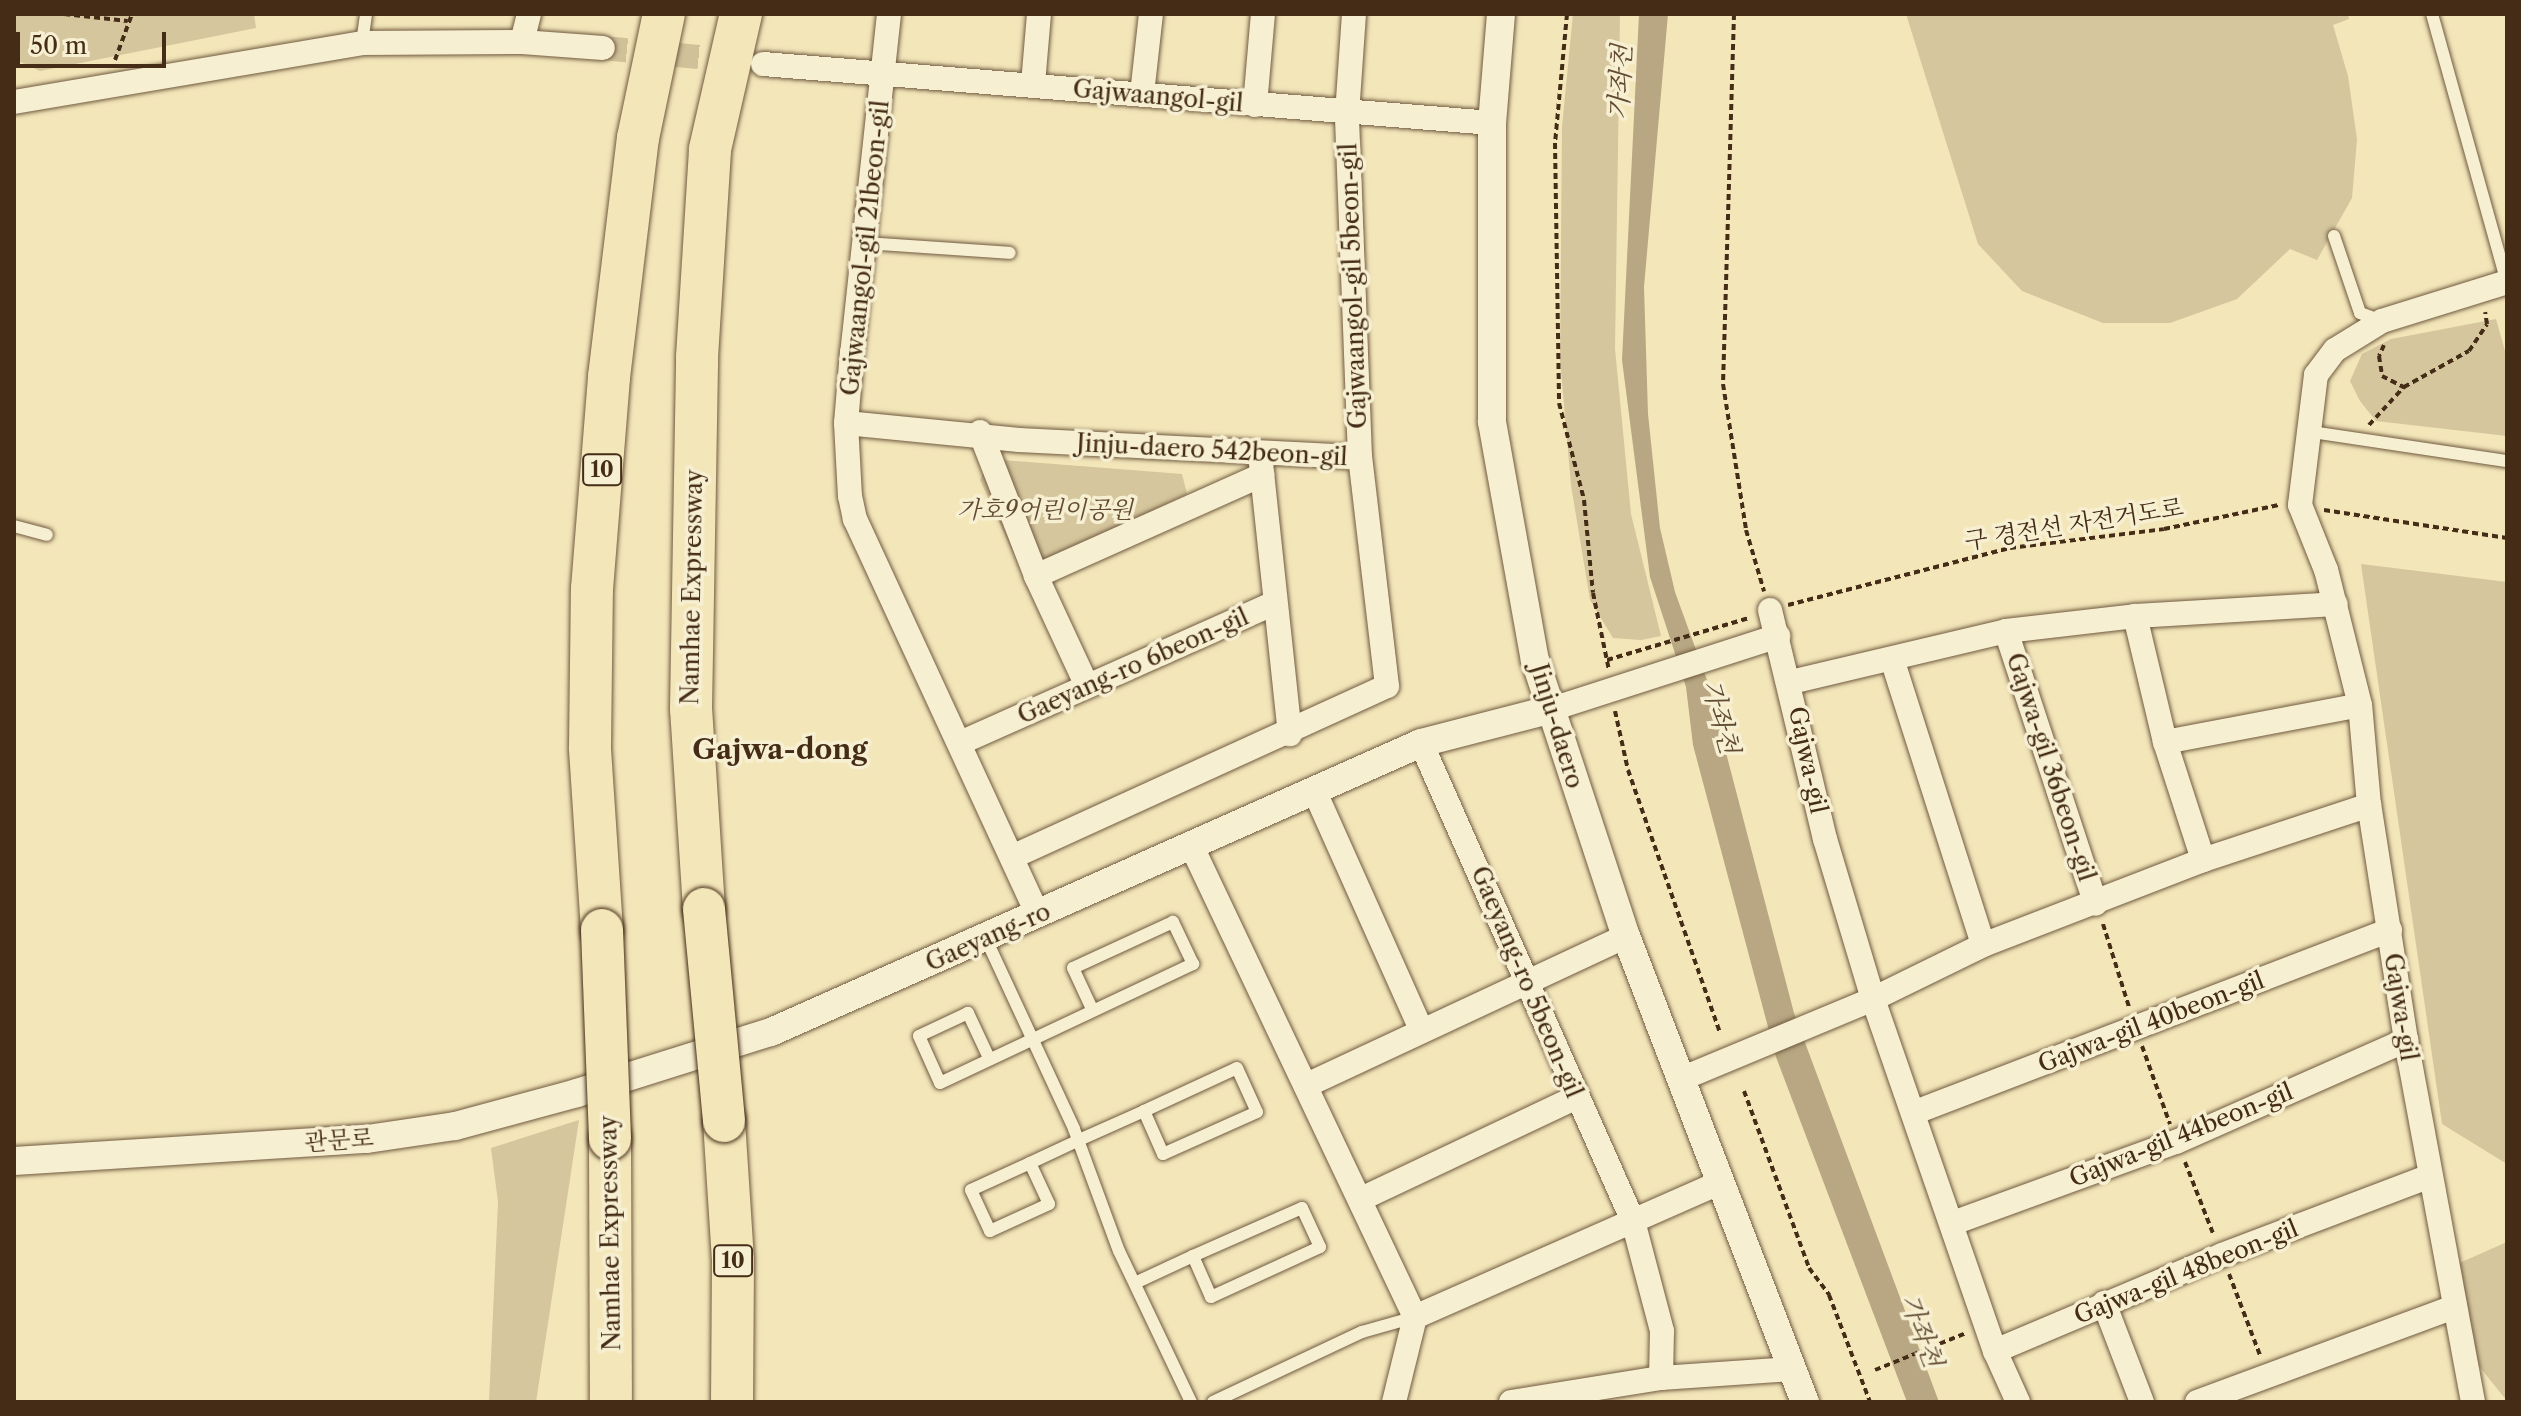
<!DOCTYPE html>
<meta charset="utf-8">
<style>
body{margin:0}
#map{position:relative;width:2521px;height:1416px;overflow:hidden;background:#f3e6b9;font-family:"Libre Caslon Text","Noto Serif KR",serif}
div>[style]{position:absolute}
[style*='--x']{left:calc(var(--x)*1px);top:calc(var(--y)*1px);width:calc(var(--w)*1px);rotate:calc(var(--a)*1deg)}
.green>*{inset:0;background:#d5c69d}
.water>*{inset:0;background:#b8a782}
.minor-tunnel>*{height:24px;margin-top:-12px;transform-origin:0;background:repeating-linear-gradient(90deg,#d0c199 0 24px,transparent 0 36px)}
.path>*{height:4px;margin-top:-2px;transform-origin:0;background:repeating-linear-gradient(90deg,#442c17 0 6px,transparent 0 10px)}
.roads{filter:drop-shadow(0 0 2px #705a40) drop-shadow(0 0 2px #705a40)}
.service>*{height:12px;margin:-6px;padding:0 6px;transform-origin:6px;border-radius:6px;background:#f7efd2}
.minor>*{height:24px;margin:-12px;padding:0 12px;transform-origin:12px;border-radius:12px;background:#f7efd2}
.tertiary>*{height:28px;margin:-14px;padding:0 14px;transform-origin:14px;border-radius:14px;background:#f7efd2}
.motorway>*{height:42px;margin:-21px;padding:0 21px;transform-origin:21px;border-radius:21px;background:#f3e6b9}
.bridges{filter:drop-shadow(0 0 2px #442c17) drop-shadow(0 0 2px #442c17)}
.motorway-bridge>*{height:42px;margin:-21px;padding:0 21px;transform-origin:21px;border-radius:21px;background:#f3e6b9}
span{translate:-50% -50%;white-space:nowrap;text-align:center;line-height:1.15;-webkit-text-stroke:7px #f7efd2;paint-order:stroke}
.shield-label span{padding:2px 6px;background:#f7efd2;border:2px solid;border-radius:6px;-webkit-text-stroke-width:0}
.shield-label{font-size:22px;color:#442c17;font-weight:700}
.street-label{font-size:24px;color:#442c17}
.park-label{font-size:24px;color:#614b32;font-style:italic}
.water-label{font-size:26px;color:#614b32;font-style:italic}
.quarter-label{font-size:28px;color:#442c17;font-weight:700}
.frame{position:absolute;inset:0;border:16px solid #442c17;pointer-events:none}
.scale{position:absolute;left:16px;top:32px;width:150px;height:36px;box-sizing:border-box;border:4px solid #442c17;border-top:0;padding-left:10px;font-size:24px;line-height:28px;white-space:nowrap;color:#442c17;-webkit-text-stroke:6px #f7efd2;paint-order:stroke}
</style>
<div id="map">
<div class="green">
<i style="clip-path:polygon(14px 14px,254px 14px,256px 28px,40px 71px,14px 59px)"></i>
<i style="clip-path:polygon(1573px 14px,1620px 14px,1615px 349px,1631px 514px,1661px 636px,1641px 640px,1613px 638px,1590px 600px,1571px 485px,1560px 359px,1562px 127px)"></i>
<i style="clip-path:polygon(1906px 14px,2348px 14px,2349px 19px,2333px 25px,2348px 76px,2357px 139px,2352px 198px,2317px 260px,2290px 249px,2237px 299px,2170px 323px,2103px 323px,2022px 291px,1978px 244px)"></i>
<i style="clip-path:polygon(2496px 319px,2507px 358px,2507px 436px,2376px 421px,2360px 401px,2350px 381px,2362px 354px,2391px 339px)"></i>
<i style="clip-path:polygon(989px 459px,1182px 474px,1187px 494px,1036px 566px,1018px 563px,980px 480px)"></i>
<i style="clip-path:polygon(2361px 564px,2507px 582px,2507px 1164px,2442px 1124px)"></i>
<i style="clip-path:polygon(579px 1120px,536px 1402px,489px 1402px,498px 1202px,491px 1148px)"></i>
<i style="clip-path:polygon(2507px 1242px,2507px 1401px,2459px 1341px,2457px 1264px)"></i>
</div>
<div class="water">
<i style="clip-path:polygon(1639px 14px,1668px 14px,1644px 287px,1648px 414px,1660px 528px,1675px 592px,1707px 680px,1794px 1013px,1939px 1402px,1907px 1402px,1776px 1057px,1693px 745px,1686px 687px,1650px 577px,1622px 360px)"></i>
</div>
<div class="minor-tunnel">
<i style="--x:603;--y:48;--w:138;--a:5.4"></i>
</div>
<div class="path">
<i style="--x:64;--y:14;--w:64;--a:6.2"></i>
<i style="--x:1567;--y:14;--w:130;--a:95.3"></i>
<i style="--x:1555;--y:143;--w:260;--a:89.1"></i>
<i style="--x:1559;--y:403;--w:100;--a:75.5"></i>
<i style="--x:1584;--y:500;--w:93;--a:84.5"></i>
<i style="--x:1593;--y:593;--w:79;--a:78.3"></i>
<i style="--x:1734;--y:14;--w:370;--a:91.7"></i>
<i style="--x:1723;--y:384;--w:148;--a:81"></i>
<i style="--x:1746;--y:530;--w:64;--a:73.6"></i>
<i style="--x:115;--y:60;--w:49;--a:-69.7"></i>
<i style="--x:2384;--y:345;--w:12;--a:114"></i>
<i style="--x:2379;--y:356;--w:20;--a:81"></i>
<i style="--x:2382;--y:376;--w:25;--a:27"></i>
<i style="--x:2369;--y:425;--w:52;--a:-47.4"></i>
<i style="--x:2404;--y:387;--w:74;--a:-29"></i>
<i style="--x:2469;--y:351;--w:32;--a:-56"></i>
<i style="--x:2487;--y:324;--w:12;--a:-99"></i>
<i style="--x:2324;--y:510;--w:185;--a:8.7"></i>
<i style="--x:1788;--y:605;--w:229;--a:-14.4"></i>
<i style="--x:2010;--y:548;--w:155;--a:-7"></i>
<i style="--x:2164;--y:529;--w:117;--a:-11.8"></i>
<i style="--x:1607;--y:660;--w:148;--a:-16.5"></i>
<i style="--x:1615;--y:711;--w:60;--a:77.6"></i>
<i style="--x:1628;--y:770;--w:278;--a:70.7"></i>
<i style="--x:2103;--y:924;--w:87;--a:72.6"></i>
<i style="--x:2142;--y:1046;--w:83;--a:70.3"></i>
<i style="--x:1744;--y:1091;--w:189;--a:69.8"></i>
<i style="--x:1809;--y:1268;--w:34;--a:53"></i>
<i style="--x:1829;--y:1295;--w:115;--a:69"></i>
<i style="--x:2185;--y:1162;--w:79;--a:68.6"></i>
<i style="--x:2229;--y:1274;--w:87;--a:69.1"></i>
<i style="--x:1875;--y:1370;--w:98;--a:-22.1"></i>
</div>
<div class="roads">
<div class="service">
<i style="--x:2432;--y:14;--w:278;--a:74.4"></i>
<i style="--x:362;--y:43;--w:29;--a:-82"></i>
<i style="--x:2334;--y:236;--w:81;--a:71.3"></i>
<i style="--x:2360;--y:313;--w:23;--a:20"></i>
<i style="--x:864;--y:243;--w:146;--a:3.9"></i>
<i style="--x:2312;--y:432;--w:197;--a:8.5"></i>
<i style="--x:14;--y:526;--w:34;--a:15"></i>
<i style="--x:986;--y:939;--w:209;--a:65.1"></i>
<i style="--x:1074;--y:1129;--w:130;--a:69.8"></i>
<i style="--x:1119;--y:1251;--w:167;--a:64.5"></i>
<i style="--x:989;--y:1058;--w:50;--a:-115"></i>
<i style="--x:968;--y:1013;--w:54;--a:154.9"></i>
<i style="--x:919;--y:1036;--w:51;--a:65.9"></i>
<i style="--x:940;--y:1083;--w:280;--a:-25.2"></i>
<i style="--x:1193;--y:964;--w:47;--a:-115.5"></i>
<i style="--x:1173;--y:922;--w:110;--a:155.3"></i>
<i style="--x:1073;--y:968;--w:47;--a:65.1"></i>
<i style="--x:1030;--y:1163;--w:54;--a:-25.1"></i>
<i style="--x:1079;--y:1140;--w:71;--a:-24"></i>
<i style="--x:1144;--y:1111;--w:102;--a:-24.8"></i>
<i style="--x:1237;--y:1068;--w:48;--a:65.6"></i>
<i style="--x:1257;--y:1112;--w:103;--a:155.9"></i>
<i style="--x:1163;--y:1154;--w:47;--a:-113.8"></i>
<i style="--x:1030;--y:1163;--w:45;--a:65.1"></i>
<i style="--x:1049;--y:1204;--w:65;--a:155.4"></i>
<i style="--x:990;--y:1231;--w:45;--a:-114.9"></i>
<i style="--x:971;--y:1190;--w:65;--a:-24.6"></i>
<i style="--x:1135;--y:1283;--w:64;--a:-25"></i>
<i style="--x:1193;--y:1256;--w:119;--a:-23.8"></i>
<i style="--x:1302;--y:1208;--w:43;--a:65.2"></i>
<i style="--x:1320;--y:1247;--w:120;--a:155.4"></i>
<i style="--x:1211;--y:1297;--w:45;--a:-113.7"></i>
<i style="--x:1213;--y:1402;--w:165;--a:-25.2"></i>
<i style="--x:1362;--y:1332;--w:55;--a:-15.8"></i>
</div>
<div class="minor">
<i style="--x:889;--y:14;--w:340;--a:96.2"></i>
<i style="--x:852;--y:352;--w:71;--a:94.8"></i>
<i style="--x:846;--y:423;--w:73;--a:86.9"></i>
<i style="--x:850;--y:496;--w:24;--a:78"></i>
<i style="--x:855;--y:519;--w:436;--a:65.2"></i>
<i style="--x:522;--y:42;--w:29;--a:-76"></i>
<i style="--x:763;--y:64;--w:731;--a:4.63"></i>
<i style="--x:1033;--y:84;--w:70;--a:-85.1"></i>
<i style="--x:1142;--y:94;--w:81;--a:-83.6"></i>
<i style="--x:14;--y:102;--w:353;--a:-9.6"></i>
<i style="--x:362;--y:43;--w:160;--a:-0.4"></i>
<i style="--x:522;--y:42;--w:81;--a:4.2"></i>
<i style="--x:1255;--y:105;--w:91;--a:-85"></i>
<i style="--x:846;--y:423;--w:174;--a:5.6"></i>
<i style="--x:1019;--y:440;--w:341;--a:2.9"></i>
<i style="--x:980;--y:432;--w:155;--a:68.7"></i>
<i style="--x:1036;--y:576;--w:121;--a:65.1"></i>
<i style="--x:1260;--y:454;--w:282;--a:83.9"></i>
<i style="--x:1036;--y:576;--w:248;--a:-24.1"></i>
<i style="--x:1770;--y:610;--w:236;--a:76.5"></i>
<i style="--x:1825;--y:839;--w:167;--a:73.3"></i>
<i style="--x:1873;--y:999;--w:373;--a:70.9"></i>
<i style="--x:1995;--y:1351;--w:56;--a:65.7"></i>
<i style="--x:2135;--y:616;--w:130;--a:76.6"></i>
<i style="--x:2165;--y:742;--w:198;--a:-10.7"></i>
<i style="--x:2006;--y:631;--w:287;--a:71.8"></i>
<i style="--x:1892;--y:659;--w:300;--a:72.3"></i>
<i style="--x:1791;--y:682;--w:221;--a:-13.3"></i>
<i style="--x:2006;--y:631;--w:130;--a:-6.6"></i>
<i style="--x:2135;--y:616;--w:201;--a:-3.4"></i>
<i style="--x:1549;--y:710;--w:241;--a:-17.9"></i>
<i style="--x:2165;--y:742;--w:124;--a:72.1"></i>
<i style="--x:960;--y:743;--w:344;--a:-24"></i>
<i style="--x:1421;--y:743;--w:523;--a:66.08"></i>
<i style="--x:1633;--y:1221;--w:114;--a:75.2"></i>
<i style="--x:1662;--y:1331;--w:47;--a:91.2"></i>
<i style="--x:1314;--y:790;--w:264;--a:65.9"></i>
<i style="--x:1192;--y:847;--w:520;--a:64.62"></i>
<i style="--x:1012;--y:857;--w:412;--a:-24.5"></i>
<i style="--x:1387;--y:686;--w:231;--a:-96.7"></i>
<i style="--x:1360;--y:457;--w:343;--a:-92.2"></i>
<i style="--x:1347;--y:114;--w:100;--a:-86"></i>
<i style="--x:1681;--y:1079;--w:208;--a:-22.6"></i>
<i style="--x:1873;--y:999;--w:123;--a:-26.1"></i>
<i style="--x:1983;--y:945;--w:236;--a:-21.1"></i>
<i style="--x:2203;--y:860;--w:175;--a:-18.3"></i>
<i style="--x:1307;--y:1085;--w:352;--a:-25"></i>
<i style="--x:1913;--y:1113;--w:511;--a:-20.99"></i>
<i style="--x:1361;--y:1199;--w:239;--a:-25.3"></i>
<i style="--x:1953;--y:1223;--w:237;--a:-20"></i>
<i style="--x:2176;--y:1142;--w:252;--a:-23.9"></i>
<i style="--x:2104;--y:1303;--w:106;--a:69"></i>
<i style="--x:1415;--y:1317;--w:332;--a:-23.8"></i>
<i style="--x:1995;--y:1351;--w:246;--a:-22.9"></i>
<i style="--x:2222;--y:1255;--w:222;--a:-20.8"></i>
<i style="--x:1394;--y:1402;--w:88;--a:-76.1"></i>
<i style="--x:1511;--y:1402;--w:152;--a:-9.1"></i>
<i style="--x:1661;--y:1378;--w:131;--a:-3.9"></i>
<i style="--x:2197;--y:1402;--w:274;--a:-20.3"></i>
<i style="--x:2473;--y:1402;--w:368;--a:-100.5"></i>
<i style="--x:2406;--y:1040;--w:238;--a:-98.9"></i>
<i style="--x:2369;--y:805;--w:100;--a:-95.1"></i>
<i style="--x:2360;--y:705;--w:139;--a:-104.1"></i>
<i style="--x:2326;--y:570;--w:70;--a:-111.8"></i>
<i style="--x:2300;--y:505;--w:131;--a:-83"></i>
<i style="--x:2316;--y:375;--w:31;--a:-53"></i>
<i style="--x:2335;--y:350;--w:55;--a:-31.7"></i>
<i style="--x:2382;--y:321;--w:131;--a:-17.3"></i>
</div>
<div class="tertiary">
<i style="--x:1501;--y:14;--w:109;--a:94.7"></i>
<i style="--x:1492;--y:123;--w:299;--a:90"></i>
<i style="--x:1492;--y:422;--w:242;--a:79.8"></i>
<i style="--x:1535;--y:660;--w:291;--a:71.8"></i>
<i style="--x:1626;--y:936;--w:499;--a:69"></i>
<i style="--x:14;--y:1161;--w:354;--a:-3.6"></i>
<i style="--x:367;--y:1139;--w:89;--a:-8.4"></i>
<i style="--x:455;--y:1126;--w:126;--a:-15.1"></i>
<i style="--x:577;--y:1093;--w:203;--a:-17.5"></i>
<i style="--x:771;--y:1032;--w:711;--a:-23.97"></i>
<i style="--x:1421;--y:743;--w:132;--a:-14.5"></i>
</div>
<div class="motorway">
<i style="--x:704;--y:909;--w:200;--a:-93.7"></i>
<i style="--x:691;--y:709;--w:352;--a:-89"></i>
<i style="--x:697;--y:357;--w:208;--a:-86.4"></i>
<i style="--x:710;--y:149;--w:139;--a:-77.1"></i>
<i style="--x:602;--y:930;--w:183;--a:-93.8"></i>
<i style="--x:590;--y:747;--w:158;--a:-89.3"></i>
<i style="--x:592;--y:589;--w:213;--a:-85.4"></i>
<i style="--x:609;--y:377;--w:241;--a:-83.1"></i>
<i style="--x:638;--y:138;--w:127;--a:-78.2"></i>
<i style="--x:724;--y:1121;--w:140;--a:86.3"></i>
<i style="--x:733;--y:1261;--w:141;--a:90.4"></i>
<i style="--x:610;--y:1139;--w:263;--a:89.8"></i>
</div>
</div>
<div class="bridges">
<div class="motorway-bridge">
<i style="--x:704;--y:909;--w:213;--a:84.6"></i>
<i style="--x:602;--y:930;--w:209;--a:87.8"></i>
</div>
</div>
<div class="shield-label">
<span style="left:602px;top:470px">10</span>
<span style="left:733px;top:1261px">10</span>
</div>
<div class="street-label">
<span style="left:1158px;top:96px;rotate:5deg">Gajwaangol-gil</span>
<span style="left:865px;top:248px;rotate:-84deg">Gajwaangol-gil 21beon-gil</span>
<span style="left:1353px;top:286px;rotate:-92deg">Gajwaangol-gil 5beon-gil</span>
<span style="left:1212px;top:450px;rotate:3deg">Jinju-daero 542beon-gil</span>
<span style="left:2074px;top:524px;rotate:-9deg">구 경전선 자전거도로</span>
<span style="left:692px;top:587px;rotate:-89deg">Namhae Expressway</span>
<span style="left:1133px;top:666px;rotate:-24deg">Gaeyang-ro 6beon-gil</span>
<span style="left:1557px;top:726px;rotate:73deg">Jinju-daero</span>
<span style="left:1808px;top:760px;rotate:78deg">Gajwa-gil</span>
<span style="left:2051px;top:767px;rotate:72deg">Gajwa-gil 36beon-gil</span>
<span style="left:988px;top:937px;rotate:-24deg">Gaeyang-ro</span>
<span style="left:1527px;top:982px;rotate:67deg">Gaeyang-ro 5beon-gil</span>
<span style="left:2401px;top:1007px;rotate:81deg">Gajwa-gil</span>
<span style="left:2151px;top:1022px;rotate:-21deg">Gajwa-gil 40beon-gil</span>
<span style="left:2181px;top:1135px;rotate:-22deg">Gajwa-gil 44beon-gil</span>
<span style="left:339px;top:1140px;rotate:-4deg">관문로</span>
<span style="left:610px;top:1233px;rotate:-91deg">Namhae Expressway</span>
<span style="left:2186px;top:1272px;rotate:-22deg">Gajwa-gil 48beon-gil</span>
</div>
<div class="park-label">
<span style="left:1045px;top:510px">가호9어린이공원</span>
</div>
<div class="water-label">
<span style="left:1621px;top:82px;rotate:-87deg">가좌천</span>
<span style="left:1720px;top:717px;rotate:75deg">가좌천</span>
<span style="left:1921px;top:1331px;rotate:70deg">가좌천</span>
</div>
<div class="quarter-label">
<span style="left:780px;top:749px">Gajwa-dong</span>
</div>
<div class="frame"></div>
<div class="scale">50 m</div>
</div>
